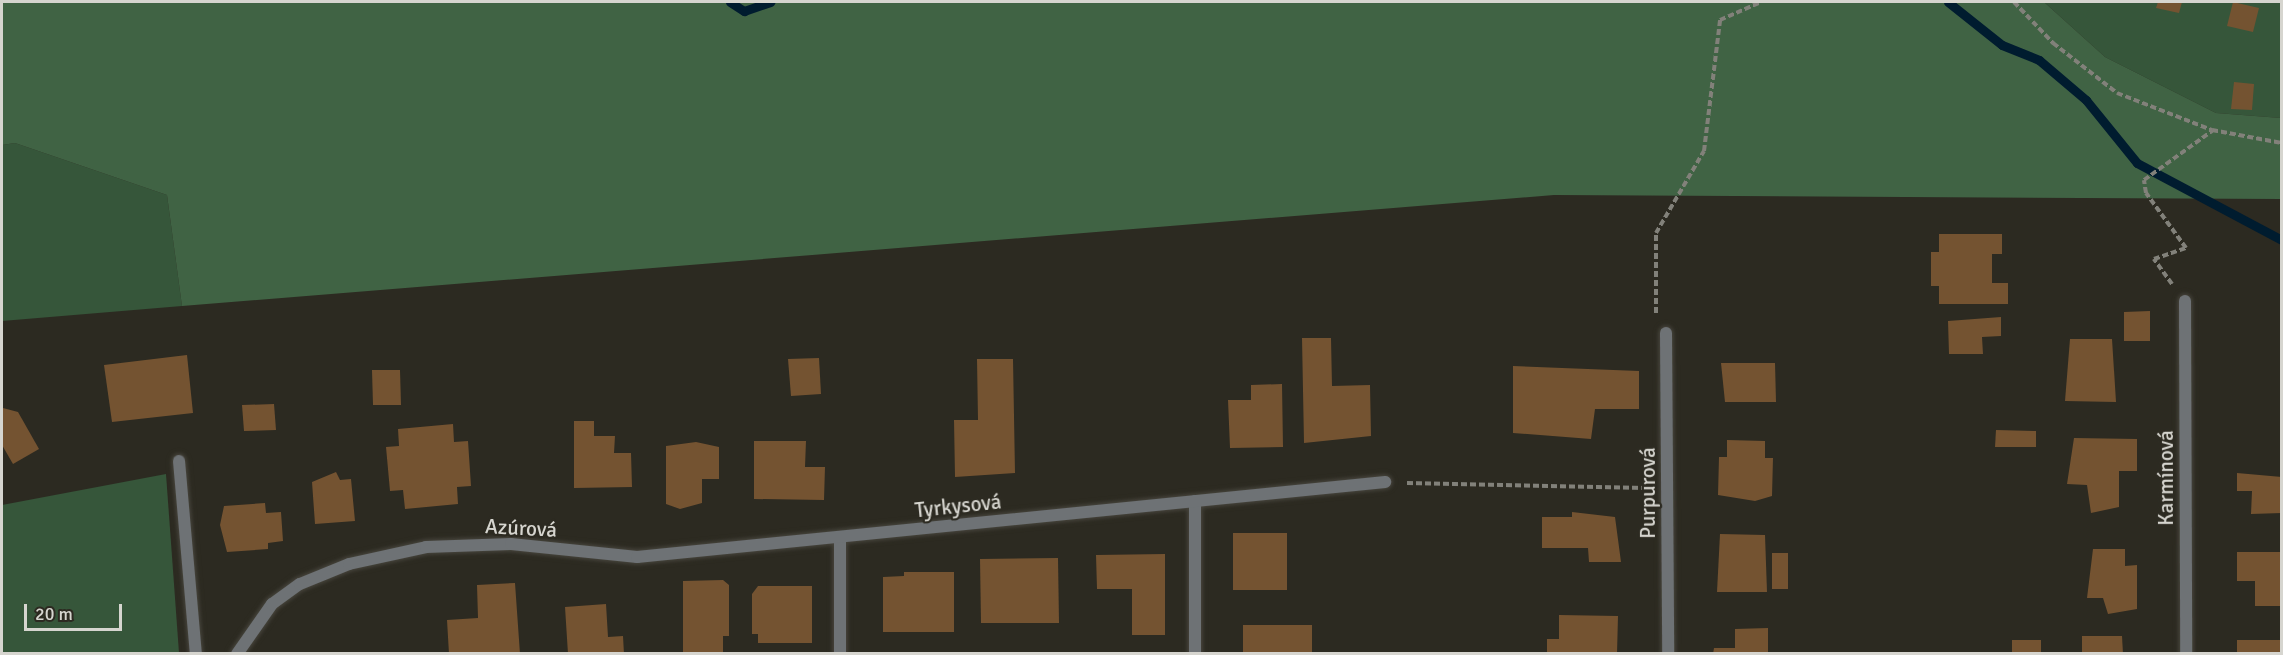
<!DOCTYPE html>
<meta charset="utf-8">
<style>
body{margin:0}
#map{position:relative;width:2283px;height:655px;overflow:hidden;background:#2c2a21;font-family:Signika,sans-serif}
div>[style]{position:absolute}
[style*='--x']{left:calc(var(--x)*1px);top:calc(var(--y)*1px);width:calc(var(--w)*1px);rotate:calc(var(--a)*1deg)}
.green>*{inset:0;background:#36563a}
.forest>*{inset:0;background:#406344}
.stream>*{height:9px;margin:-4.5px;padding:0 4.5px;transform-origin:4.5px;border-radius:4.5px;background:#001c2f}
.building>*{inset:0;background:#745331}
.path>*{height:4px;margin-top:-2px;transform-origin:0;background:repeating-linear-gradient(90deg,#82817a 0 6px,transparent 0 9px)}
.roads{filter:drop-shadow(0 0 2px #47453d) drop-shadow(0 0 2px #47453d)}
.service>*{height:12px;margin:-6px;padding:0 6px;transform-origin:6px;border-radius:6px;background:#6e7275}
.minor>*{height:12px;margin:-6px;padding:0 6px;transform-origin:6px;border-radius:6px;background:#6e7275}
span{translate:-50% -50%;white-space:nowrap;text-align:center;line-height:1.15;-webkit-text-stroke:4.5px #2c2a21;paint-order:stroke}
.street-label{font-size:21px;color:#d6d5cf}
.frame{position:absolute;inset:0;border:3px solid #d6d5cf;pointer-events:none}
.scale{position:absolute;left:24px;top:604px;width:98px;height:27px;box-sizing:border-box;border:3px solid #d6d5cf;border-top:0;padding-left:8px;font-size:18px;line-height:21px;white-space:nowrap;color:#d6d5cf;-webkit-text-stroke:4px #2c2a21;paint-order:stroke}
</style>
<div id="map">
<div class="green">
<i style="clip-path:polygon(2044px 2px,2281px 2px,2281px 118px,2216px 113px,2105px 57px)"></i>
<i style="clip-path:polygon(15px 143px,167px 195px,182px 306px,2px 321px,2px 145px)"></i>
<i style="clip-path:polygon(166px 474px,179px 653px,2px 653px,2px 505px)"></i>
</div>
<div class="forest">
<i style="clip-path:polygon(2px 2px,2044px 2px,2105px 57px,2216px 113px,2281px 118px,2281px 199px,1554px 195px,182px 306px,167px 195px,15px 143px,2px 145px)"></i>
</div>
<div class="stream">
<i style="--x:730;--y:2;--w:17;--a:33"></i>
<i style="--x:744;--y:11;--w:28;--a:-19"></i>
<i style="--x:1948;--y:2;--w:69;--a:38.5"></i>
<i style="--x:2002;--y:45;--w:40;--a:22"></i>
<i style="--x:2039;--y:60;--w:62;--a:40.4"></i>
<i style="--x:2086;--y:100;--w:81;--a:51"></i>
<i style="--x:2137;--y:163;--w:164;--a:28"></i>
</div>
<div class="building">
<i style="clip-path:polygon(2158px 2px,2182px 2px,2179px 13px,2156px 8px)"></i>
<i style="clip-path:polygon(2233px 2px,2259px 8px,2253px 32px,2227px 26px)"></i>
<i style="clip-path:polygon(2234px 82px,2254px 84px,2252px 110px,2231px 109px)"></i>
<i style="clip-path:polygon(1939px 234px,2002px 234px,2002px 254px,1992px 254px,1992px 283px,2008px 283px,2008px 304px,1939px 304px,1939px 286px,1931px 286px,1931px 252px,1939px 252px)"></i>
<i style="clip-path:polygon(2150px 311px,2150px 341px,2124px 341px,2124px 312px)"></i>
<i style="clip-path:polygon(2001px 317px,2001px 336px,1982px 337px,1983px 354px,1949px 354px,1948px 321px)"></i>
<i style="clip-path:polygon(1302px 338px,1331px 338px,1332px 386px,1370px 385px,1371px 436px,1304px 443px)"></i>
<i style="clip-path:polygon(2070px 339px,2112px 339px,2116px 402px,2065px 401px)"></i>
<i style="clip-path:polygon(187px 355px,193px 413px,112px 422px,104px 365px)"></i>
<i style="clip-path:polygon(819px 358px,821px 394px,791px 396px,788px 359px)"></i>
<i style="clip-path:polygon(977px 359px,1013px 359px,1015px 473px,955px 477px,954px 420px,978px 420px)"></i>
<i style="clip-path:polygon(1721px 363px,1775px 363px,1776px 402px,1725px 402px)"></i>
<i style="clip-path:polygon(1513px 366px,1639px 371px,1639px 409px,1595px 409px,1591px 439px,1513px 433px)"></i>
<i style="clip-path:polygon(372px 370px,400px 370px,401px 405px,373px 405px)"></i>
<i style="clip-path:polygon(1282px 384px,1283px 447px,1230px 448px,1228px 400px,1251px 400px,1251px 385px)"></i>
<i style="clip-path:polygon(274px 404px,276px 430px,244px 431px,242px 405px)"></i>
<i style="clip-path:polygon(3px 408px,18px 412px,39px 449px,13px 464px,2px 445px)"></i>
<i style="clip-path:polygon(574px 421px,594px 421px,594px 436px,615px 436px,614px 453px,631px 453px,632px 487px,574px 488px)"></i>
<i style="clip-path:polygon(453px 424px,454px 442px,468px 441px,471px 486px,457px 487px,458px 504px,405px 509px,403px 490px,390px 491px,386px 447px,399px 446px,398px 429px)"></i>
<i style="clip-path:polygon(1996px 430px,2036px 431px,2036px 447px,1995px 447px)"></i>
<i style="clip-path:polygon(2074px 438px,2137px 439px,2137px 471px,2119px 471px,2119px 507px,2091px 513px,2087px 485px,2067px 484px)"></i>
<i style="clip-path:polygon(1727px 440px,1765px 441px,1765px 458px,1773px 458px,1772px 496px,1755px 501px,1718px 495px,1719px 457px,1727px 457px)"></i>
<i style="clip-path:polygon(754px 441px,806px 441px,805px 467px,825px 467px,824px 500px,754px 499px)"></i>
<i style="clip-path:polygon(696px 442px,719px 447px,719px 479px,702px 479px,702px 503px,680px 509px,666px 504px,666px 446px)"></i>
<i style="clip-path:polygon(336px 472px,340px 480px,351px 479px,355px 521px,315px 524px,312px 482px)"></i>
<i style="clip-path:polygon(2237px 473px,2282px 477px,2282px 513px,2251px 514px,2252px 491px,2237px 491px)"></i>
<i style="clip-path:polygon(265px 503px,266px 513px,281px 512px,283px 541px,268px 543px,268px 549px,227px 552px,220px 525px,224px 506px)"></i>
<i style="clip-path:polygon(1572px 512px,1615px 517px,1621px 562px,1589px 562px,1588px 548px,1542px 548px,1542px 517px,1572px 517px)"></i>
<i style="clip-path:polygon(1233px 533px,1287px 533px,1287px 590px,1233px 590px)"></i>
<i style="clip-path:polygon(1720px 534px,1765px 535px,1767px 592px,1717px 592px)"></i>
<i style="clip-path:polygon(2093px 549px,2125px 549px,2125px 566px,2137px 565px,2137px 609px,2108px 614px,2103px 598px,2087px 598px)"></i>
<i style="clip-path:polygon(2237px 552px,2282px 552px,2282px 606px,2255px 606px,2255px 581px,2237px 581px)"></i>
<i style="clip-path:polygon(1772px 553px,1788px 553px,1788px 589px,1772px 589px)"></i>
<i style="clip-path:polygon(1165px 554px,1165px 635px,1132px 635px,1132px 589px,1097px 589px,1096px 555px)"></i>
<i style="clip-path:polygon(1058px 558px,1059px 623px,981px 623px,980px 559px)"></i>
<i style="clip-path:polygon(904px 572px,954px 572px,954px 632px,883px 632px,883px 577px,904px 576px)"></i>
<i style="clip-path:polygon(723px 580px,729px 585px,729px 636px,723px 636px,723px 654px,683px 654px,683px 581px)"></i>
<i style="clip-path:polygon(515px 583px,520px 654px,449px 654px,447px 620px,478px 618px,477px 585px)"></i>
<i style="clip-path:polygon(758px 586px,812px 586px,812px 643px,758px 643px,758px 634px,752px 634px,752px 594px)"></i>
<i style="clip-path:polygon(606px 604px,608px 637px,623px 636px,624px 654px,568px 654px,565px 607px)"></i>
<i style="clip-path:polygon(1559px 615px,1618px 616px,1617px 654px,1547px 654px,1547px 639px,1559px 639px)"></i>
<i style="clip-path:polygon(1243px 625px,1312px 625px,1312px 654px,1243px 654px)"></i>
<i style="clip-path:polygon(1768px 628px,1768px 654px,1713px 654px,1714px 648px,1735px 648px,1735px 629px)"></i>
<i style="clip-path:polygon(2082px 636px,2122px 636px,2123px 654px,2082px 654px)"></i>
<i style="clip-path:polygon(2012px 640px,2041px 640px,2041px 654px,2012px 654px)"></i>
<i style="clip-path:polygon(2237px 640px,2282px 640px,2282px 654px,2237px 654px)"></i>
</div>
<div class="path">
<i style="--x:2014;--y:2;--w:57;--a:46.4"></i>
<i style="--x:2053;--y:43;--w:81;--a:38"></i>
<i style="--x:2117;--y:93;--w:102;--a:21.3"></i>
<i style="--x:2212;--y:130;--w:71;--a:10.5"></i>
<i style="--x:2172;--y:284;--w:31;--a:-126"></i>
<i style="--x:2154;--y:259;--w:34;--a:-19"></i>
<i style="--x:2186;--y:248;--w:68;--a:-126"></i>
<i style="--x:2146;--y:193;--w:13;--a:-99"></i>
<i style="--x:2144;--y:180;--w:84;--a:-35.8"></i>
<i style="--x:1656;--y:313;--w:80;--a:-90"></i>
<i style="--x:1656;--y:233;--w:95;--a:-59.7"></i>
<i style="--x:1704;--y:151;--w:132;--a:-83"></i>
<i style="--x:1720;--y:20;--w:45;--a:-23.7"></i>
<i style="--x:1407;--y:483;--w:239;--a:1.2"></i>
</div>
<div class="roads">
<div class="service">
<i style="--x:179;--y:461;--w:194;--a:85"></i>
</div>
<div class="minor">
<i style="--x:2185;--y:301;--w:353;--a:89.8"></i>
<i style="--x:1666;--y:333;--w:321;--a:89.6"></i>
<i style="--x:1195;--y:501;--w:153;--a:90"></i>
<i style="--x:840;--y:538;--w:116;--a:90"></i>
<i style="--x:237;--y:654;--w:61;--a:-55"></i>
<i style="--x:272;--y:604;--w:34;--a:-36"></i>
<i style="--x:300;--y:584;--w:53;--a:-22.2"></i>
<i style="--x:349;--y:564;--w:79;--a:-12.4"></i>
<i style="--x:426;--y:547;--w:85;--a:-2"></i>
<i style="--x:511;--y:544;--w:127;--a:5.9"></i>
<i style="--x:637;--y:557;--w:752;--a:-5.73"></i>
</div>
</div>
<div class="street-label">
<span style="left:2166px;top:478px;rotate:-90deg">Karmínová</span>
<span style="left:1648px;top:493px;rotate:-90deg">Purpurová</span>
<span style="left:958px;top:506px;rotate:-6deg">Tyrkysová</span>
<span style="left:521px;top:528px;rotate:3deg">Azúrová</span>
</div>
<div class="frame"></div>
<div class="scale">20 m</div>
</div>
